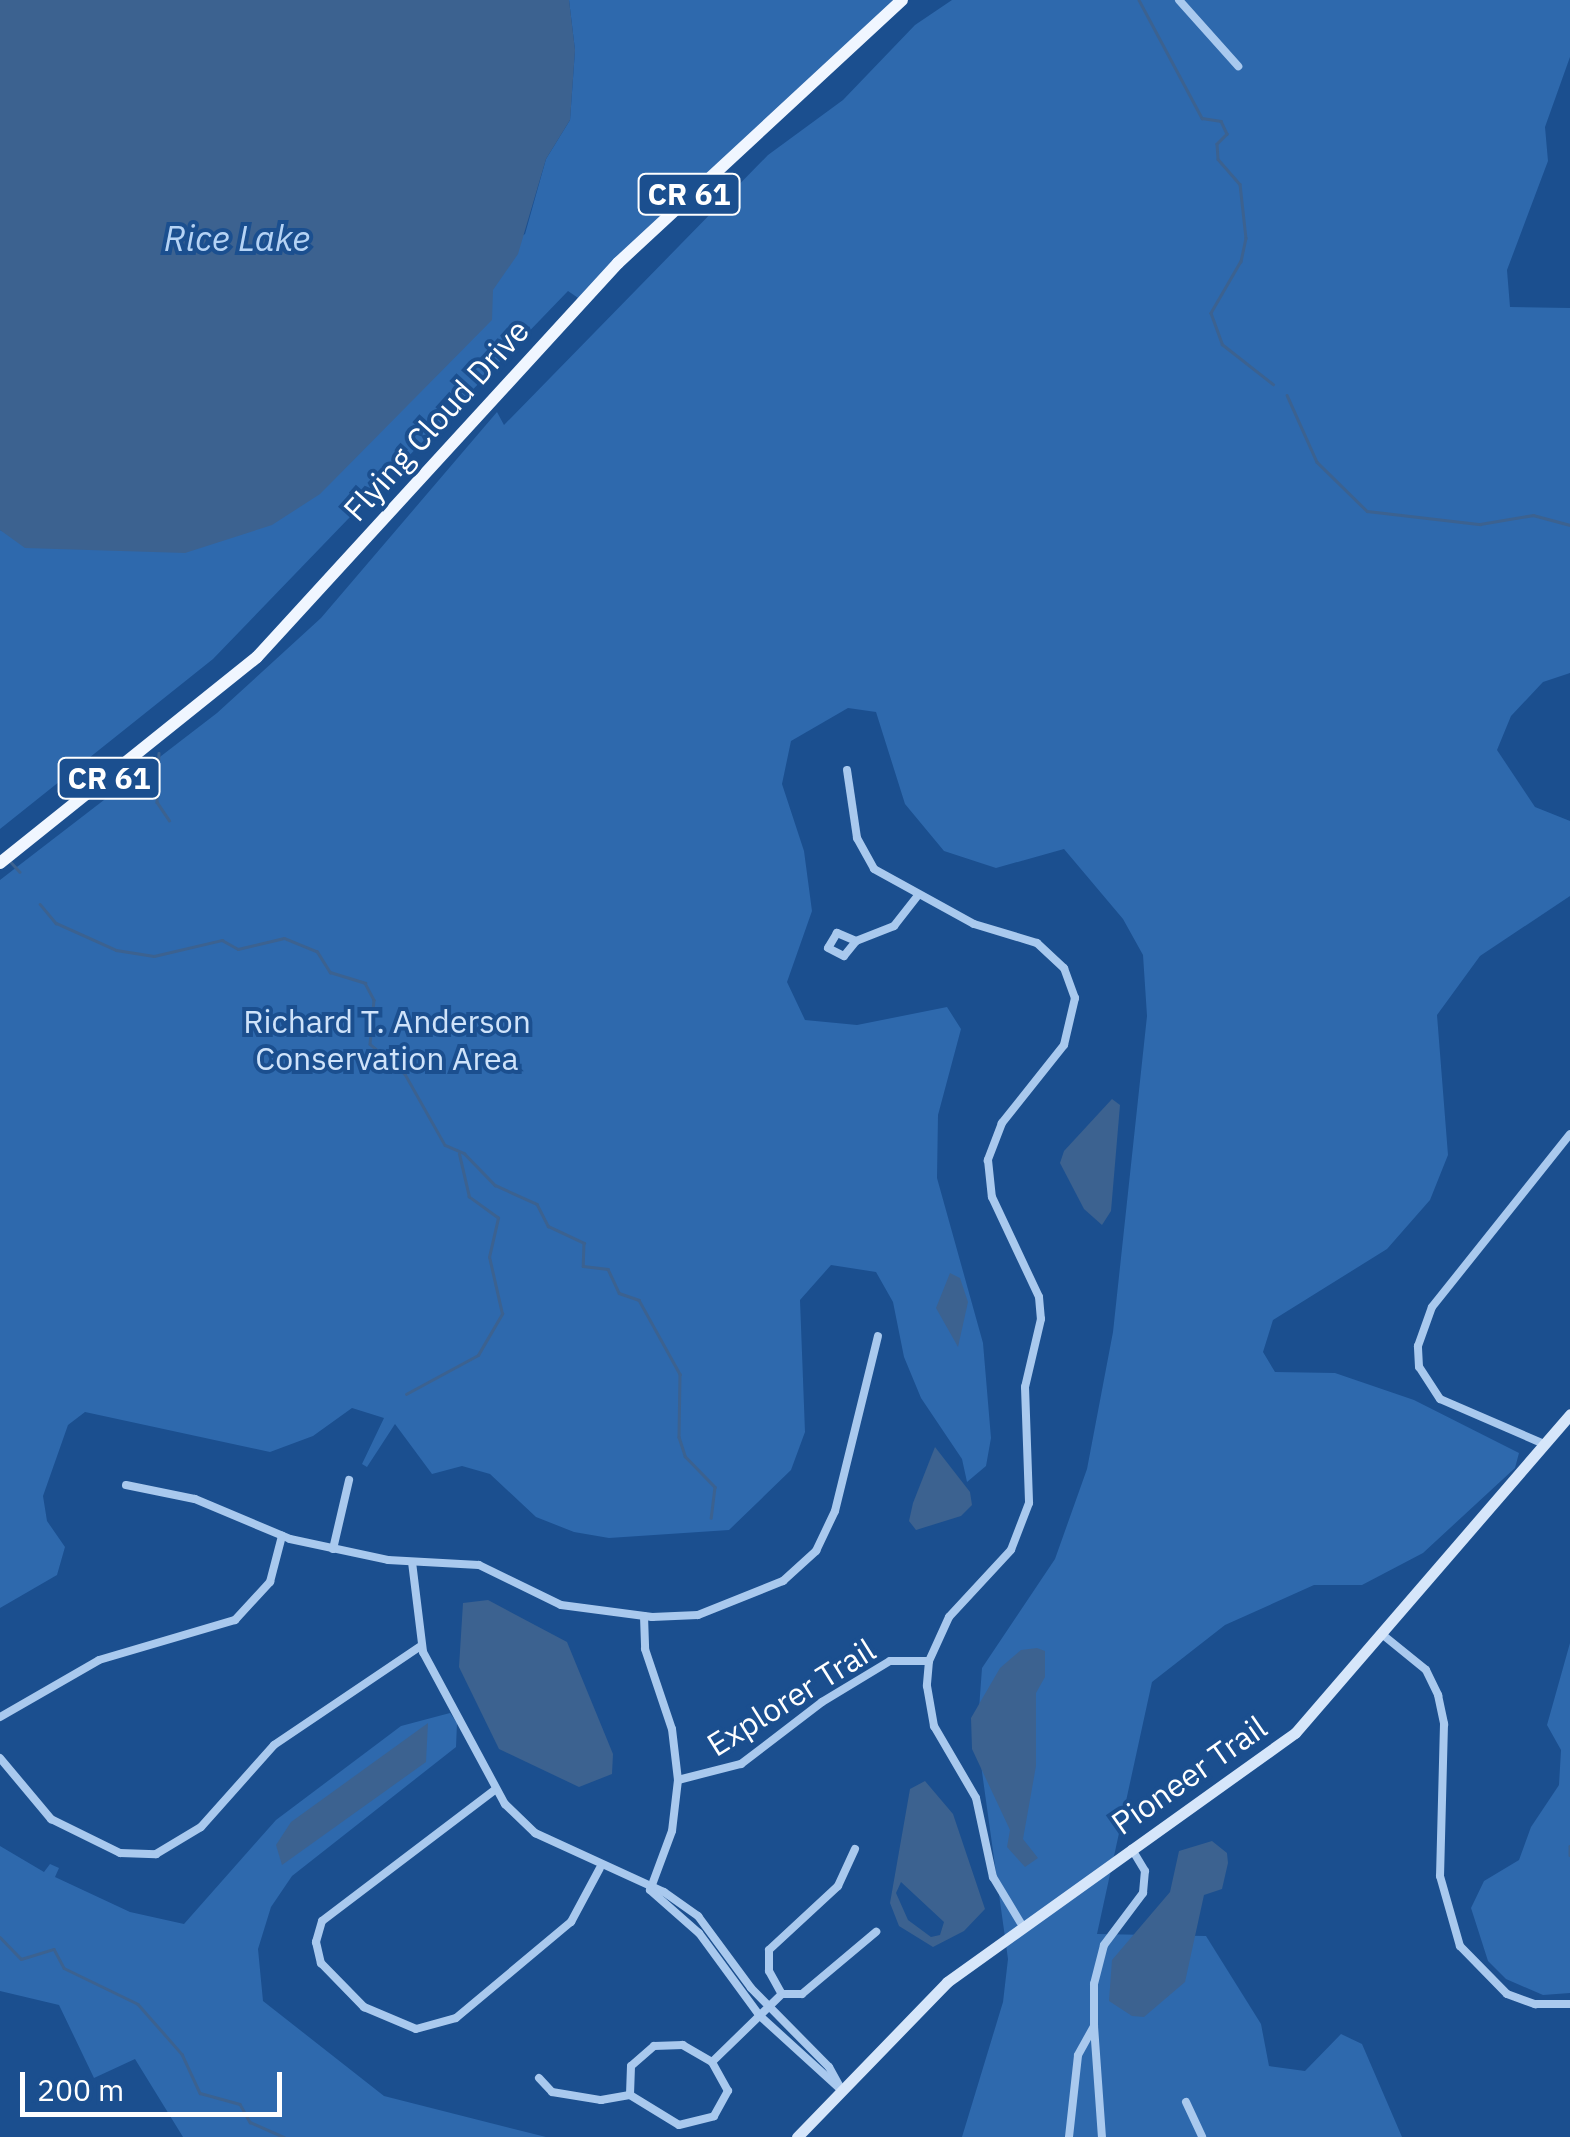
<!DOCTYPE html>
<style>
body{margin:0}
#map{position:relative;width:1570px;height:2137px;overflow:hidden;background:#1b4f8f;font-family:"IBM Plex Sans",sans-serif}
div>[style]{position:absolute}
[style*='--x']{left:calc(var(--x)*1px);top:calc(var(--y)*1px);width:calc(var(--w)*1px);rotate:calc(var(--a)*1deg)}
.green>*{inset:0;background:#2e69ad}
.water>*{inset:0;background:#3c6290}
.stream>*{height:2.5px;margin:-1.25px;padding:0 1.25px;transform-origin:1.25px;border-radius:1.25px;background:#3c6290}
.minor>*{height:8px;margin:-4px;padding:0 4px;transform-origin:4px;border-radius:4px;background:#a9c9ee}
.secondary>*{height:11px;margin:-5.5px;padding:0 5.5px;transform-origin:5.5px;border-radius:5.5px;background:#d6e6fa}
.primary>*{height:12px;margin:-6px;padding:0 6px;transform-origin:6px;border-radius:6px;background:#f0f6ff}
span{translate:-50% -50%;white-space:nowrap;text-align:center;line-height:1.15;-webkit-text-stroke:8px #1b4f8f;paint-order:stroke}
.shield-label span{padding:2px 8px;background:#1b4f8f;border:2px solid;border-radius:8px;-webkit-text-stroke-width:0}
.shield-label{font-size:30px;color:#fff;font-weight:700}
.street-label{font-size:32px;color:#fff}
.park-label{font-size:32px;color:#cfe3fa}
.water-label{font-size:35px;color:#b5d3f5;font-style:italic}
.scale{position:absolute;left:20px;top:2072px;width:262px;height:45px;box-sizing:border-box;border:5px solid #fff;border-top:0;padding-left:12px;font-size:30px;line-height:35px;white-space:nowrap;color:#fff;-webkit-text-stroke:8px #1b4f8f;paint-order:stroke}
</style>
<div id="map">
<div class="green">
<i style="clip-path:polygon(569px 0,903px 0,581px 300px,568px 291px,213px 659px,0 829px,0 530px,39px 547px,525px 234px,546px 159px,570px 120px,575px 50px)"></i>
<i style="clip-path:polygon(952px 0,1570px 0,1570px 57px,1545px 127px,1548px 161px,1507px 270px,1510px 307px,1570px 308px,1570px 673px,1543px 682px,1511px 716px,1497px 750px,1535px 807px,1570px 821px,1570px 896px,1480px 956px,1437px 1015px,1448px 1155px,1430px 1200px,1387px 1249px,1273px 1320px,1263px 1352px,1275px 1372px,1335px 1373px,1414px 1400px,1519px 1453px,1515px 1468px,1423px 1553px,1362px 1585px,1314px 1585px,1225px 1625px,1152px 1682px,1097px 1934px,1206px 1936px,1261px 2024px,1269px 2066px,1305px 2071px,1341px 2034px,1362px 2044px,1402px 2137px,962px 2137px,1003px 2002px,1008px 1959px,977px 1736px,982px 1668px,1055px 1559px,1087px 1469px,1113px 1332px,1147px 1016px,1143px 955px,1123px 919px,1064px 849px,996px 868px,944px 851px,905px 804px,876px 712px,848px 708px,791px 741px,782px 784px,804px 851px,812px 911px,787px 982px,805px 1020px,857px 1025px,947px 1007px,961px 1029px,938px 1115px,937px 1178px,983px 1343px,991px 1438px,986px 1466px,967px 1482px,962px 1459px,921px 1398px,904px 1357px,893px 1302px,876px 1272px,831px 1265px,800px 1300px,805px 1432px,791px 1470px,729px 1530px,609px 1538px,574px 1532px,536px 1517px,490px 1474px,462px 1466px,432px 1474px,395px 1424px,367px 1467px,362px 1464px,384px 1418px,352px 1408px,313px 1436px,270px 1452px,85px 1412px,68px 1425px,43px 1496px,47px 1521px,65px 1547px,57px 1575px,0 1608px,0 880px,217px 713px,321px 618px,497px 412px,504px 425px,768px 155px,843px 100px,915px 25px)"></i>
<i style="clip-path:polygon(1570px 1643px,1570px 1993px,1543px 1995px,1506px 1979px,1488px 1961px,1471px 1908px,1484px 1881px,1519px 1860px,1531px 1827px,1559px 1785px,1561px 1750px,1547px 1725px)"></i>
<i style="clip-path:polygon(450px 1713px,457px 1723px,456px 1747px,292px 1876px,271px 1907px,258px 1949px,263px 2001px,384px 2096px,546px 2137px,183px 2137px,135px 2059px,94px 2078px,59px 2005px,0 1991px,0 1846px,44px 1872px,50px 1864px,59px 1868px,55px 1877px,130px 1912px,184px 1924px,276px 1820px,401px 1726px)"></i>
</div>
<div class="water">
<i style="clip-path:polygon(0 0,569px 0,575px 50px,570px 120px,546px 159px,518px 254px,493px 290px,492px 320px,320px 494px,272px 525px,185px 553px,25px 548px,0 530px)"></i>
<i style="clip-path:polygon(1112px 1099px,1120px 1105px,1111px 1211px,1102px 1225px,1084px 1209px,1060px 1163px,1064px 1151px)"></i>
<i style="clip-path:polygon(950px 1273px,960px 1278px,968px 1302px,958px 1347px,936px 1308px)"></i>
<i style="clip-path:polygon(935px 1447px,970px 1492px,972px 1505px,961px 1516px,916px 1530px,909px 1521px,913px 1503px)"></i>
<i style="clip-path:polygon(488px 1600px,567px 1642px,613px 1754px,612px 1774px,579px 1787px,499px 1749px,459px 1667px,463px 1603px)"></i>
<i style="clip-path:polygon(1037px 1648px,1045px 1651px,1045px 1677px,1036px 1693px,1036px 1766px,1023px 1839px,1038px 1858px,1025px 1867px,1007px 1847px,1010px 1830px,972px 1749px,971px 1718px,1000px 1668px,1021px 1650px)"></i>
<i style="clip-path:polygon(428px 1723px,426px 1762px,282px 1865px,276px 1845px,291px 1822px)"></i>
<i style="clip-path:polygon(evenodd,925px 1781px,953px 1814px,985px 1909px,964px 1931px,933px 1947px,899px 1926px,890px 1903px,910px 1789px,925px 1781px,901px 1882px,944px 1922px,940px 1935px,931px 1937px,908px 1920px,896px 1893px,901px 1882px)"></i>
<i style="clip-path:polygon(1212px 1841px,1227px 1853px,1228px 1863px,1222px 1889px,1204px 1895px,1185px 1982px,1144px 2017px,1132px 2016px,1109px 2001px,1112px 1960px,1170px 1892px,1179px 1851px)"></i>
</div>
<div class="stream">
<i style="--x:1139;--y:0;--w:134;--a:61.9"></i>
<i style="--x:1202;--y:118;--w:19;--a:9"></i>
<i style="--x:1221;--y:121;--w:14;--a:65"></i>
<i style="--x:1227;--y:134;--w:14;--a:135"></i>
<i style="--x:1217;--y:144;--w:15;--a:86"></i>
<i style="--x:1218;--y:159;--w:33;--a:49"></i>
<i style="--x:1240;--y:184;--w:54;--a:83.7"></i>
<i style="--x:1246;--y:238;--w:24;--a:102"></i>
<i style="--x:1241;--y:261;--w:60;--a:120"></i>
<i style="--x:1211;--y:313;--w:33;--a:70"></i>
<i style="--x:1222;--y:344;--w:65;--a:38.1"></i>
<i style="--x:1287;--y:395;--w:73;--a:65.9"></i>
<i style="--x:1317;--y:462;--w:70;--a:44.4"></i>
<i style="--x:1367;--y:511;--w:114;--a:6.6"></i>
<i style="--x:1480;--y:524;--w:54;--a:-9.6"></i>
<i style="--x:1533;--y:515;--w:38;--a:15"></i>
<i style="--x:159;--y:753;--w:49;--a:92.3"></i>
<i style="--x:157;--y:802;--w:22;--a:56"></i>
<i style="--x:11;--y:862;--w:13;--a:48"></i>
<i style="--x:40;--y:904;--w:25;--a:50"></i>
<i style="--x:56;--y:923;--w:66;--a:24.2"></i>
<i style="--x:116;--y:950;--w:38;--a:9"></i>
<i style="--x:154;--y:956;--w:70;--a:-13.2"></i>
<i style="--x:222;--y:940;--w:18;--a:29"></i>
<i style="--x:238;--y:949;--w:47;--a:-13.4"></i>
<i style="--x:284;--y:938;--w:35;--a:22"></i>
<i style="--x:317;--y:951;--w:25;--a:58"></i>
<i style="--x:330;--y:972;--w:37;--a:17"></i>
<i style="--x:365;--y:983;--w:19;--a:62"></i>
<i style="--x:374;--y:1000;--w:44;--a:95.2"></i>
<i style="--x:370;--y:1044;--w:46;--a:40.6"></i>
<i style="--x:405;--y:1074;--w:81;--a:60.6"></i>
<i style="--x:445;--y:1145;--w:21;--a:23"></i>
<i style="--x:464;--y:1153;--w:45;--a:45.9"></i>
<i style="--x:495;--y:1185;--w:46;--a:24.3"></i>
<i style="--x:537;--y:1204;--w:25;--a:63"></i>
<i style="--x:548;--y:1226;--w:40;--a:25"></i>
<i style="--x:584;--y:1243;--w:23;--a:92"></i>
<i style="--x:583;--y:1266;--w:25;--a:7"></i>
<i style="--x:608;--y:1269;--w:26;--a:65"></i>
<i style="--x:619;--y:1293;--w:21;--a:19"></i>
<i style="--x:639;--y:1300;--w:85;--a:61"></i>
<i style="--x:680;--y:1374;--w:63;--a:90.9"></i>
<i style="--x:679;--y:1437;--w:20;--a:72"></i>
<i style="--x:685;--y:1456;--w:43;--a:45.9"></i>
<i style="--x:715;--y:1487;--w:31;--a:97"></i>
<i style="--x:406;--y:1394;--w:82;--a:-28.4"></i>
<i style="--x:478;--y:1355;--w:48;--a:-59.7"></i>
<i style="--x:502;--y:1314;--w:58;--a:-102.8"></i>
<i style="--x:489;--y:1257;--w:40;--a:-77"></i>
<i style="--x:498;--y:1218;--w:36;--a:-144"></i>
<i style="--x:469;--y:1197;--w:44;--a:-103.1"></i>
<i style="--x:1570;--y:1846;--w:9;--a:90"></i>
<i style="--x:0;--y:1937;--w:30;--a:46"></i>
<i style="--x:21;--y:1959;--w:34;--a:-17"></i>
<i style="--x:54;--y:1949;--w:21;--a:62"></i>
<i style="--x:64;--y:1968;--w:82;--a:25.9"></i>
<i style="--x:138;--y:2004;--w:67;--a:48.7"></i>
<i style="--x:182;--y:2054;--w:43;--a:65.2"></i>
<i style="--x:200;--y:2093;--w:41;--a:15.4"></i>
<i style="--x:240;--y:2104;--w:21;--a:61"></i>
<i style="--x:250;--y:2122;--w:37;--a:24"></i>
</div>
<div class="minor">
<i style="--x:1179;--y:0;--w:89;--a:48.2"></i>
<i style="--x:847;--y:770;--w:69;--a:81.6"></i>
<i style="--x:857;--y:838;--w:35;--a:61"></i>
<i style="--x:874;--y:869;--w:114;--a:28.8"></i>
<i style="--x:974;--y:924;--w:66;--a:16.8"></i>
<i style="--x:1037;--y:943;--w:37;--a:43"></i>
<i style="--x:1064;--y:968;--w:32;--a:70"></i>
<i style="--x:1075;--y:998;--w:48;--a:103.2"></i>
<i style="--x:1064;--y:1045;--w:100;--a:128.5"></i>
<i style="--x:1002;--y:1123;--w:40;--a:111"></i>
<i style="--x:988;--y:1160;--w:37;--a:84"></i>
<i style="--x:992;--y:1197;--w:110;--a:64.8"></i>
<i style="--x:1039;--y:1297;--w:22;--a:85"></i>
<i style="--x:1041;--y:1319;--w:70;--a:103.2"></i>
<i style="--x:1025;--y:1387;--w:116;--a:88"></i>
<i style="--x:1029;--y:1503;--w:50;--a:111"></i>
<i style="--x:1011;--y:1550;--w:91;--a:132.8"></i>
<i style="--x:949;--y:1617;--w:48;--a:114.4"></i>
<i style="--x:929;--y:1661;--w:25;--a:95"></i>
<i style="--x:927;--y:1686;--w:41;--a:80.1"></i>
<i style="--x:934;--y:1726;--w:83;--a:59.7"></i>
<i style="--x:976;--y:1798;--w:81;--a:77.9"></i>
<i style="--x:993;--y:1877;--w:56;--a:58.9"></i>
<i style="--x:856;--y:941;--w:21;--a:-157"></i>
<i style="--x:837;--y:933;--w:17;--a:121"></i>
<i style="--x:828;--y:948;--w:18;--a:27"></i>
<i style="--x:844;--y:956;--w:19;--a:-51"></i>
<i style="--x:856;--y:941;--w:41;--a:-21.5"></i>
<i style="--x:894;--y:926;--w:37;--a:-52"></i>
<i style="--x:1544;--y:1444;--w:113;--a:-156.6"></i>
<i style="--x:1440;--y:1399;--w:38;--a:-123"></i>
<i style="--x:1419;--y:1367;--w:21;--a:-93"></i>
<i style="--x:1418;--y:1346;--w:41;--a:-70.3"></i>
<i style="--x:1432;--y:1307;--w:221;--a:-51.4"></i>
<i style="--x:126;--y:1485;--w:70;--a:11.5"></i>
<i style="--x:195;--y:1499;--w:103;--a:22.8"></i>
<i style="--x:290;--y:1539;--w:100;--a:12.1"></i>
<i style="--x:388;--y:1560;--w:91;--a:3.1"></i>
<i style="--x:479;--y:1565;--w:91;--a:26"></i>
<i style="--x:561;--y:1605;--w:92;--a:7.5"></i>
<i style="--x:652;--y:1617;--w:46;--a:-2.5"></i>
<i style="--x:698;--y:1615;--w:92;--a:-21.8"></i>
<i style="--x:783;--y:1581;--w:45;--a:-42.3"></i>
<i style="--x:816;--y:1551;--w:44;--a:-64.6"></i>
<i style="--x:835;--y:1511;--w:180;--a:-76.2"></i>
<i style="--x:333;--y:1549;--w:71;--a:-76.9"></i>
<i style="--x:412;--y:1562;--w:91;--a:83"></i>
<i style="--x:423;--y:1652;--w:173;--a:61.7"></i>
<i style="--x:505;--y:1804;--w:42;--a:44"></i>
<i style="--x:535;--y:1833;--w:142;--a:24.6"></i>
<i style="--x:664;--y:1892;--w:42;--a:35.2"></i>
<i style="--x:698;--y:1916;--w:89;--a:53.6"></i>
<i style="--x:751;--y:1988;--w:111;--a:45.4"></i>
<i style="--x:829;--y:2067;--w:25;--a:61"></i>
<i style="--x:644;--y:1616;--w:33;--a:88"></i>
<i style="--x:645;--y:1649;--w:84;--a:71.4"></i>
<i style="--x:672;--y:1729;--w:51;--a:83.3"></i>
<i style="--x:678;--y:1780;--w:51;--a:96.7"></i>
<i style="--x:672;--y:1831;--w:63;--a:110.4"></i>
<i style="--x:1383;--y:1635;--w:55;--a:39.1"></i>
<i style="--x:1426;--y:1670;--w:28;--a:64"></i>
<i style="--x:1438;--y:1695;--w:30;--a:78"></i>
<i style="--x:1444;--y:1724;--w:152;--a:91.5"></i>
<i style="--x:1440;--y:1876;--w:73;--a:74.1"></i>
<i style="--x:1460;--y:1946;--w:67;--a:45.6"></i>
<i style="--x:1507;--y:1994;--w:30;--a:20"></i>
<i style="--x:1535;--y:2004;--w:35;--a:0"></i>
<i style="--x:0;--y:1717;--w:114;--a:-29.9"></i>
<i style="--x:99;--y:1660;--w:142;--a:-16.4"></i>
<i style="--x:235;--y:1620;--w:52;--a:-47.4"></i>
<i style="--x:270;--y:1582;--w:48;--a:-75.4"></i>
<i style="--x:0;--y:1758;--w:80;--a:50.1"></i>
<i style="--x:51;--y:1819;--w:77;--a:26.2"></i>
<i style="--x:120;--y:1853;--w:36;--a:2"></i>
<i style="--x:156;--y:1854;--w:52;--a:-31"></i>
<i style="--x:201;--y:1827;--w:110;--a:-48.3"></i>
<i style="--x:274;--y:1745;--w:177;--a:-34"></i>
<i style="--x:678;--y:1780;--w:65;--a:-14.3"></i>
<i style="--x:741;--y:1764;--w:102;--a:-37.4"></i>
<i style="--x:822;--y:1702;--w:79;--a:-31.1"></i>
<i style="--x:890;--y:1661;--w:39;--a:0"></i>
<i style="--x:496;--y:1789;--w:218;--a:142.8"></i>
<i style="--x:322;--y:1921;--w:22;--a:106"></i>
<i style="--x:316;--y:1942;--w:22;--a:77"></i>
<i style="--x:321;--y:1963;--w:62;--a:45.7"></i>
<i style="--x:364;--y:2007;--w:56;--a:22.9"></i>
<i style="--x:416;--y:2029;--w:41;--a:-15.4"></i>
<i style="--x:456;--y:2018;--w:150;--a:-39.9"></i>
<i style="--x:571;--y:1922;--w:61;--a:-61.8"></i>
<i style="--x:855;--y:1849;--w:41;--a:114.7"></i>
<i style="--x:838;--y:1886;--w:94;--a:137.2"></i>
<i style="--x:769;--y:1950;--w:21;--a:90"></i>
<i style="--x:769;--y:1971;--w:26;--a:61"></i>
<i style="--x:782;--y:1994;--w:20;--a:0"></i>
<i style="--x:802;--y:1994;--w:97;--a:-40"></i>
<i style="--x:650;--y:1890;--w:65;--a:41.3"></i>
<i style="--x:699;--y:1933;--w:103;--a:53.7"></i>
<i style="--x:760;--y:2016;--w:107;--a:42.3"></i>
<i style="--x:1094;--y:2026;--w:111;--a:85.9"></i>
<i style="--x:712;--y:2062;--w:34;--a:-150"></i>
<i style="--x:683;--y:2045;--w:29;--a:178"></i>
<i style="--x:654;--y:2046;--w:30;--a:139"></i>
<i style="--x:631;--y:2066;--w:29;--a:92"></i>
<i style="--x:630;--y:2095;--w:57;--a:31.5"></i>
<i style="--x:679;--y:2125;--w:36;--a:-14"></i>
<i style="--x:714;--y:2116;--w:29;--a:-61"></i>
<i style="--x:728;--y:2091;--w:33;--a:-119"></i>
<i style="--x:712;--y:2062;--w:98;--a:-44.2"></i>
<i style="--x:539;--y:2078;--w:19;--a:47"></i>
<i style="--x:552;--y:2092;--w:50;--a:9.3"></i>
<i style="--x:601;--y:2100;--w:29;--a:-10"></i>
<i style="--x:1186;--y:2102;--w:38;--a:65"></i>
<i style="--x:1069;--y:2137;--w:82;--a:-83.7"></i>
<i style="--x:1078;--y:2055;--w:33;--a:-61"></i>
<i style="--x:1094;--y:2026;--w:42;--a:-90"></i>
<i style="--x:1094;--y:1984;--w:40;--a:-75.6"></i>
<i style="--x:1104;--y:1945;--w:65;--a:-53.1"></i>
<i style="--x:1143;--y:1893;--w:22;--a:-85"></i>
<i style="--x:1145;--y:1871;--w:26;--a:-121"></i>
</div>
<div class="secondary">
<i style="--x:797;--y:2137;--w:216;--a:-45.9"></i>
<i style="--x:947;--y:1982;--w:428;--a:-35.6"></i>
<i style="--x:1295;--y:1733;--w:421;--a:-49.2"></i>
</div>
<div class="primary">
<i style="--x:0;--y:863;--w:329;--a:-38.7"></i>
<i style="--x:257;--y:657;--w:534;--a:-47.5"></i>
<i style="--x:618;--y:263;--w:387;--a:-42.8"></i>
</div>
<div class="shield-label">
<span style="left:689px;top:194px">CR 61</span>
<span style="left:109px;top:778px">CR 61</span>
</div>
<div class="street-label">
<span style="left:436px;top:420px;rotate:-48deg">Flying Cloud Drive</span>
<span style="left:791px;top:1697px;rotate:-32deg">Explorer Trail</span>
<span style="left:1189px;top:1775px;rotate:-35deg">Pioneer Trail</span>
</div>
<div class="park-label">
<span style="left:387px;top:1040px">Richard T. Anderson<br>Conservation Area</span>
</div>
<div class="water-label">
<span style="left:237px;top:238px">Rice Lake</span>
</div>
<div class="scale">200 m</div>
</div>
